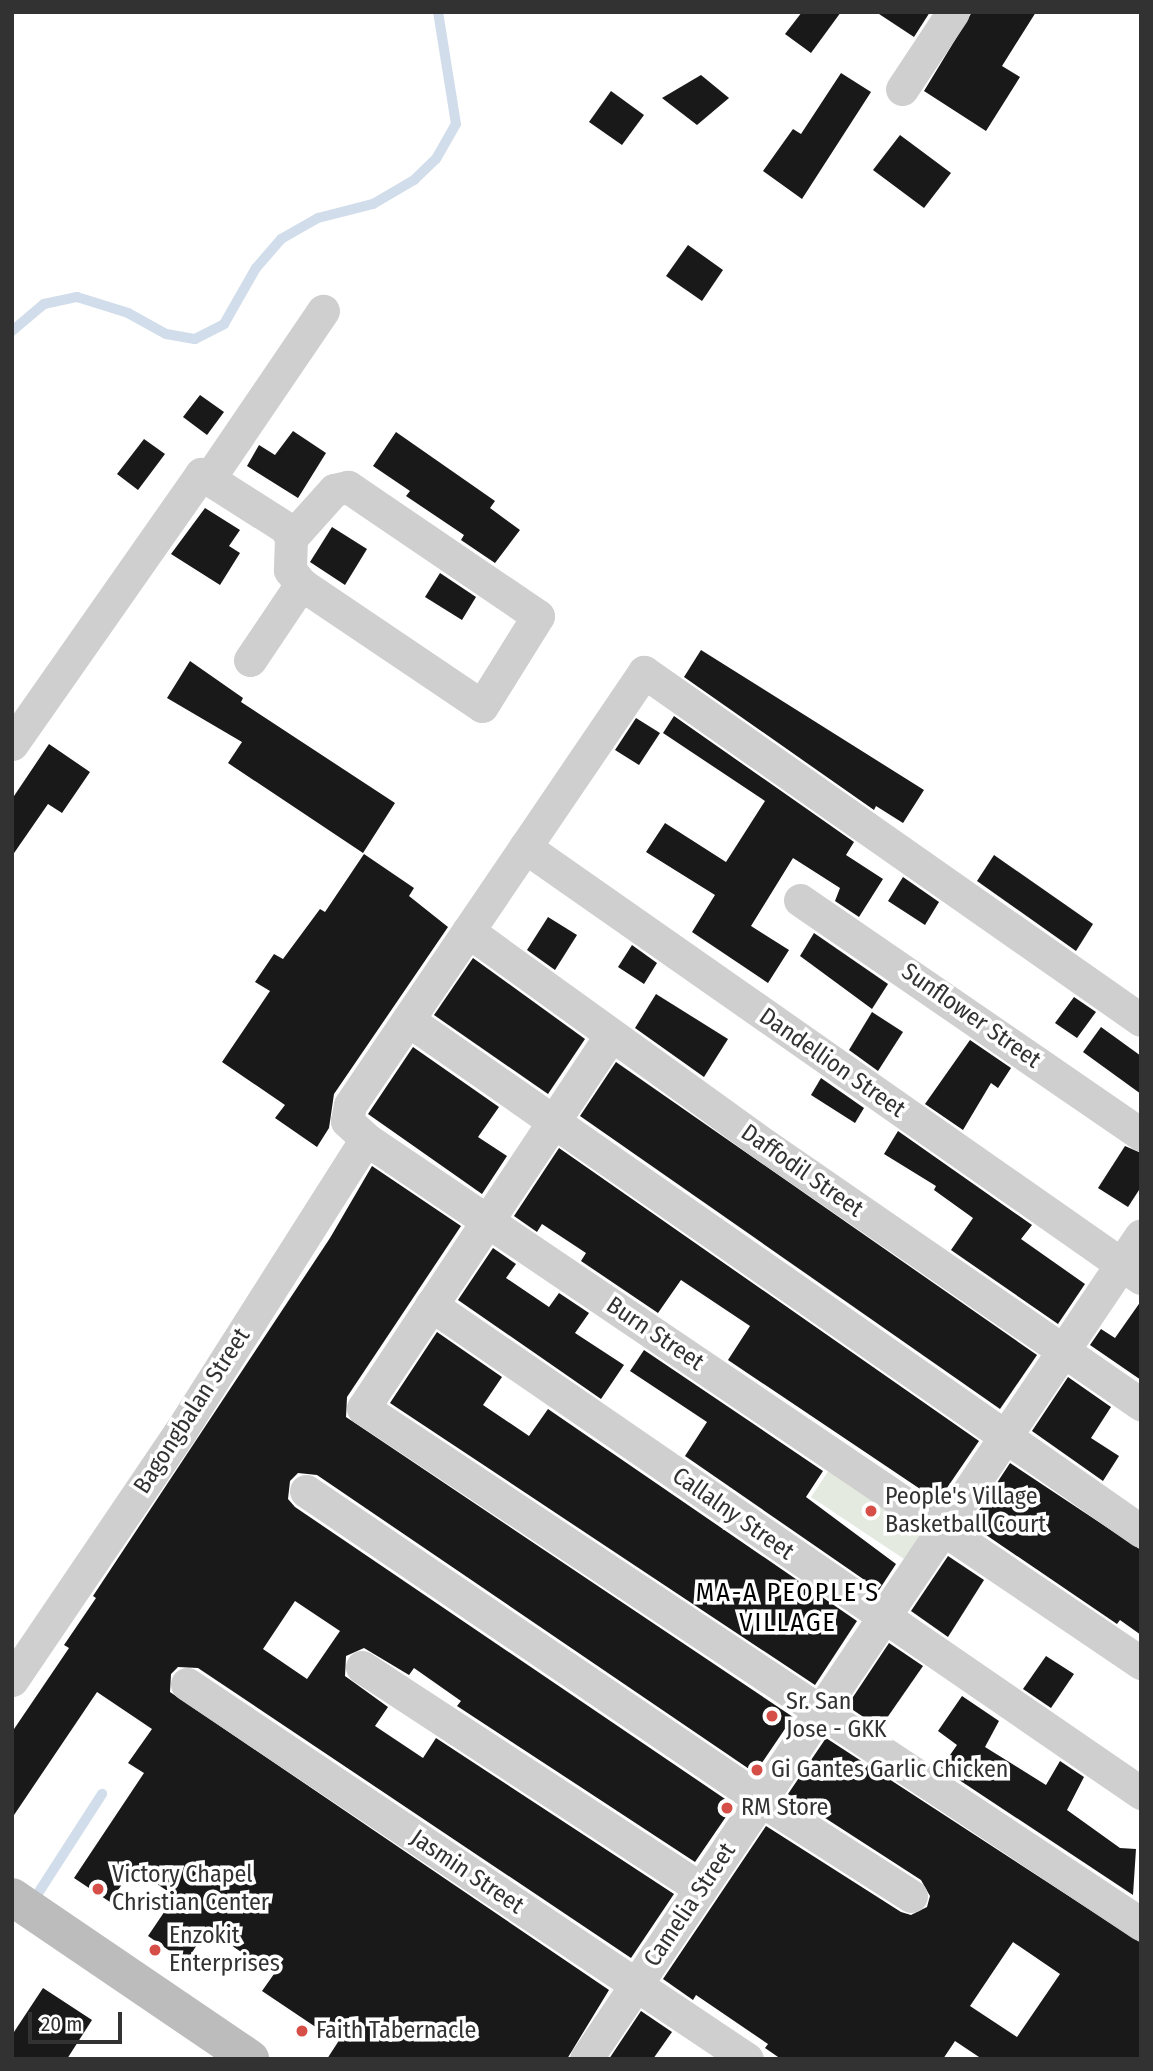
<!DOCTYPE html>
<style>
body{margin:0}
#map{position:relative;width:1153px;height:2071px;overflow:hidden;background:#fff;font-family:"Fira Sans Condensed",sans-serif}
div>[style]{position:absolute}
[style*='--x']{left:calc(var(--x)*1px);top:calc(var(--y)*1px);width:calc(var(--w)*1px);rotate:calc(var(--a)*1deg)}
.green>*{inset:0;background:#e4eadf}
.stream>*{height:10px;margin:-5px;padding:0 5px;transform-origin:5px;border-radius:5px;background:#d1ddea}
.building>*{inset:0;background:#191919}
.street>*{height:33px;margin:-16.5px;padding:0 16.5px;transform-origin:16.5px;border-radius:16.5px;background:#cfcfcf}
.secondary>*{height:38px;margin:-19px;padding:0 19px;transform-origin:19px;border-radius:19px;background:#bcbcbc}
.dots>*{width:19px;height:19px;translate:-50% -50%;box-sizing:border-box;border:4px solid #fff;border-radius:50%}
span{translate:-50% -50%;white-space:nowrap;text-align:center;line-height:1.15;-webkit-text-stroke:7px #fff;paint-order:stroke}
.street-label{font-size:24px;color:#323232}
.poi-label{font-size:24px;color:#323232}
.left{translate:0 -50%;text-align:left}
.neighbourhood-label{font-size:26px;color:#000;letter-spacing:2px}
.frame{position:absolute;inset:0;border:14px solid #323232;pointer-events:none}
.scale{position:absolute;left:28px;top:2012px;width:94px;height:32px;box-sizing:border-box;border:4px solid #323232;border-top:0;padding-left:9px;font-size:21px;line-height:24px;white-space:nowrap;color:#323232;-webkit-text-stroke:5px #fff;paint-order:stroke}
</style>
<div id="map">
<div class="green">
<i style="clip-path:polygon(835px 1461px,931px 1525px,907px 1561px,811px 1497px)"></i>
</div>
<div class="stream">
<i style="--x:12;--y:331;--w:42;--a:-40.2"></i>
<i style="--x:44;--y:304;--w:34;--a:-12"></i>
<i style="--x:77;--y:297;--w:53;--a:17.4"></i>
<i style="--x:128;--y:313;--w:43;--a:28.9"></i>
<i style="--x:166;--y:334;--w:29;--a:10"></i>
<i style="--x:195;--y:339;--w:33;--a:-27"></i>
<i style="--x:224;--y:324;--w:64;--a:-60.3"></i>
<i style="--x:256;--y:268;--w:38;--a:-49"></i>
<i style="--x:281;--y:239;--w:43;--a:-29.6"></i>
<i style="--x:318;--y:218;--w:57;--a:-14.3"></i>
<i style="--x:373;--y:204;--w:48;--a:-30.3"></i>
<i style="--x:414;--y:180;--w:30;--a:-44"></i>
<i style="--x:436;--y:159;--w:40;--a:-60.3"></i>
<i style="--x:456;--y:124;--w:113;--a:-99.1"></i>
<i style="--x:35;--y:1898;--w:124;--a:-57.2"></i>
</div>
<div class="building">
<i style="clip-path:polygon(802px 12px,841px 12px,811px 53px,785px 34px)"></i>
<i style="clip-path:polygon(876px 12px,930px 12px,914px 37px)"></i>
<i style="clip-path:polygon(972px 12px,1036px 12px,1002px 66px,1020px 77px,986px 131px,924px 91px)"></i>
<i style="clip-path:polygon(841px 73px,871px 92px,802px 199px,763px 171px,793px 129px,801px 134px)"></i>
<i style="clip-path:polygon(701px 75px,729px 98px,697px 125px,662px 98px)"></i>
<i style="clip-path:polygon(611px 91px,644px 115px,622px 145px,589px 122px)"></i>
<i style="clip-path:polygon(900px 135px,951px 173px,924px 208px,873px 170px)"></i>
<i style="clip-path:polygon(688px 245px,723px 270px,702px 301px,666px 276px)"></i>
<i style="clip-path:polygon(200px 395px,224px 412px,207px 435px,183px 417px)"></i>
<i style="clip-path:polygon(293px 431px,326px 453px,298px 498px,247px 466px,259px 445px,275px 455px)"></i>
<i style="clip-path:polygon(396px 432px,495px 501px,490px 508px,520px 530px,495px 563px,461px 540px,464px 535px,406px 496px,410px 491px,373px 466px)"></i>
<i style="clip-path:polygon(144px 439px,165px 454px,138px 490px,117px 474px)"></i>
<i style="clip-path:polygon(205px 508px,240px 530px,229px 546px,240px 553px,220px 585px,171px 554px)"></i>
<i style="clip-path:polygon(332px 527px,367px 549px,345px 585px,310px 562px)"></i>
<i style="clip-path:polygon(440px 573px,476px 597px,462px 620px,425px 597px)"></i>
<i style="clip-path:polygon(701px 650px,924px 790px,903px 823px,876px 806px,874px 810px,684px 677px)"></i>
<i style="clip-path:polygon(190px 661px,243px 698px,241px 702px,395px 803px,363px 853px,228px 763px,242px 742px,167px 698px)"></i>
<i style="clip-path:polygon(674px 716px,854px 842px,846px 855px,883px 879px,859px 917px,835px 901px,840px 888px,793px 858px,751px 926px,789px 950px,768px 983px,692px 932px,715px 895px,646px 852px,665px 823px,726px 862px,765px 801px,663px 733px)"></i>
<i style="clip-path:polygon(636px 718px,660px 733px,639px 765px,615px 750px)"></i>
<i style="clip-path:polygon(49px 744px,90px 772px,62px 813px,48px 804px,12px 856px,12px 799px)"></i>
<i style="clip-path:polygon(364px 854px,414px 888px,409px 896px,448px 927px,334px 1094px,329px 1128px,317px 1147px,275px 1118px,285px 1105px,222px 1062px,270px 991px,255px 982px,274px 954px,283px 959px,320px 909px,325px 912px)"></i>
<i style="clip-path:polygon(994px 855px,1093px 924px,1076px 951px,977px 881px)"></i>
<i style="clip-path:polygon(903px 877px,939px 902px,925px 925px,888px 901px)"></i>
<i style="clip-path:polygon(548px 917px,577px 935px,555px 970px,527px 950px)"></i>
<i style="clip-path:polygon(814px 933px,888px 984px,872px 1009px,800px 956px)"></i>
<i style="clip-path:polygon(632px 945px,657px 963px,644px 984px,618px 967px)"></i>
<i style="clip-path:polygon(473px 958px,585px 1039px,548px 1094px,434px 1015px)"></i>
<i style="clip-path:polygon(656px 994px,728px 1039px,704px 1077px,635px 1028px)"></i>
<i style="clip-path:polygon(1074px 997px,1096px 1012px,1077px 1038px,1055px 1023px)"></i>
<i style="clip-path:polygon(872px 1012px,903px 1032px,878px 1071px,849px 1050px)"></i>
<i style="clip-path:polygon(1101px 1027px,1141px 1056px,1141px 1094px,1083px 1052px)"></i>
<i style="clip-path:polygon(970px 1040px,1011px 1068px,998px 1088px,991px 1083px,963px 1130px,925px 1104px)"></i>
<i style="clip-path:polygon(413px 1047px,499px 1107px,478px 1137px,507px 1156px,482px 1194px,368px 1114px)"></i>
<i style="clip-path:polygon(616px 1062px,1037px 1355px,1000px 1409px,580px 1116px)"></i>
<i style="clip-path:polygon(821px 1078px,864px 1108px,855px 1123px,811px 1095px)"></i>
<i style="clip-path:polygon(898px 1131px,1032px 1225px,1021px 1239px,1085px 1284px,1058px 1324px,951px 1250px,973px 1218px,934px 1190px,936px 1186px,884px 1154px)"></i>
<i style="clip-path:polygon(1125px 1146px,1141px 1153px,1141px 1187px,1128px 1207px,1098px 1188px)"></i>
<i style="clip-path:polygon(559px 1148px,979px 1441px,938px 1501px,728px 1360px,750px 1326px,681px 1280px,658px 1313px,581px 1261px,586px 1253px,542px 1224px,537px 1232px,514px 1216px)"></i>
<i style="clip-path:polygon(evenodd,372px 1166px,461px 1226px,347px 1397px,346px 1417px,793px 1717px,755px 1773px,317px 1475px,298px 1473px,290px 1481px,288px 1499px,295px 1507px,734px 1805px,695px 1862px,457px 1706px,461px 1701px,414px 1668px,409px 1675px,364px 1648px,346px 1656px,345px 1676px,388px 1707px,375px 1726px,423px 1758px,436px 1738px,674px 1894px,631px 1958px,198px 1668px,178px 1667px,171px 1674px,170px 1692px,609px 1990px,567px 2059px,327px 2059px,338px 2042px,262px 1991px,274px 1974px,207px 1929px,186px 1962px,148px 1936px,175px 1896px,133px 1868px,110px 1902px,74px 1878px,144px 1773px,128px 1763px,152px 1729px,97px 1692px,12px 1818px,12px 1732px,69px 1648px,64px 1645px,96px 1598px,93px 1596px,330px 1238px,372px 1166px,295px 1601px,340px 1631px,307px 1679px,263px 1649px,295px 1601px)"></i>
<i style="clip-path:polygon(493px 1248px,516px 1264px,506px 1278px,549px 1307px,559px 1293px,589px 1313px,575px 1333px,624px 1365px,601px 1399px,458px 1300px)"></i>
<i style="clip-path:polygon(1141px 1301px,1141px 1380px,1090px 1345px,1101px 1329px,1115px 1338px)"></i>
<i style="clip-path:polygon(437px 1332px,502px 1377px,483px 1405px,529px 1436px,548px 1409px,857px 1621px,815px 1685px,390px 1403px)"></i>
<i style="clip-path:polygon(644px 1350px,823px 1471px,806px 1497px,896px 1564px,879px 1590px,685px 1456px,707px 1422px,630px 1371px)"></i>
<i style="clip-path:polygon(1068px 1377px,1111px 1407px,1091px 1438px,1119px 1456px,1103px 1481px,1032px 1431px)"></i>
<i style="clip-path:polygon(1010px 1463px,1141px 1550px,1141px 1635px,1120px 1620px,1117px 1624px,970px 1524px)"></i>
<i style="clip-path:polygon(948px 1556px,984px 1580px,948px 1637px,911px 1611px)"></i>
<i style="clip-path:polygon(889px 1643px,923px 1666px,880px 1728px,847px 1706px)"></i>
<i style="clip-path:polygon(1046px 1656px,1074px 1674px,1051px 1708px,1023px 1689px)"></i>
<i style="clip-path:polygon(962px 1696px,999px 1721px,985px 1747px,1046px 1785px,1060px 1761px,1084px 1777px,1067px 1810px,1120px 1848px,1136px 1849px,1133px 1895px,941px 1768px,957px 1745px,938px 1731px)"></i>
<i style="clip-path:polygon(evenodd,826px 1738px,1141px 1943px,1141px 2059px,982px 2059px,955px 2041px,943px 2059px,781px 2059px,765px 2048px,768px 2044px,696px 1995px,693px 2000px,663px 1979px,766px 1826px,901px 1912px,911px 1915px,927px 1907px,930px 1896px,921px 1880px,788px 1794px,826px 1738px,1013px 1942px,1060px 1974px,1017px 2037px,970px 2006px,1013px 1942px)"></i>
<i style="clip-path:polygon(43px 1988px,92px 2020px,67px 2059px,12px 2059px,12px 2035px)"></i>
<i style="clip-path:polygon(641px 2011px,672px 2032px,653px 2059px,609px 2059px)"></i>
</div>
<div class="street">
<i style="--x:902;--y:89;--w:92;--a:-56.5"></i>
<i style="--x:210;--y:477;--w:201;--a:-55.8"></i>
<i style="--x:250;--y:660;--w:92;--a:-56.1"></i>
<i style="--x:12;--y:744;--w:330;--a:-55"></i>
<i style="--x:201;--y:474;--w:101;--a:32.4"></i>
<i style="--x:286;--y:528;--w:11;--a:63"></i>
<i style="--x:291;--y:538;--w:32;--a:92"></i>
<i style="--x:290;--y:570;--w:18;--a:52"></i>
<i style="--x:301;--y:584;--w:218;--a:34"></i>
<i style="--x:482;--y:706;--w:106;--a:-58.1"></i>
<i style="--x:538;--y:616;--w:230;--a:-145.8"></i>
<i style="--x:348;--y:487;--w:14;--a:168"></i>
<i style="--x:334;--y:490;--w:64;--a:131.9"></i>
<i style="--x:525;--y:847;--w:752;--a:34.98"></i>
<i style="--x:800;--y:900;--w:414;--a:34.5"></i>
<i style="--x:468;--y:931;--w:366;--a:35.8"></i>
<i style="--x:765;--y:1145;--w:457;--a:34.6"></i>
<i style="--x:408;--y:1020;--w:894;--a:34.88"></i>
<i style="--x:1141;--y:1020;--w:607;--a:-145"></i>
<i style="--x:644;--y:672;--w:523;--a:124.18"></i>
<i style="--x:350;--y:1105;--w:16;--a:101"></i>
<i style="--x:347;--y:1121;--w:26;--a:43"></i>
<i style="--x:366;--y:1139;--w:936;--a:34.06"></i>
<i style="--x:611;--y:1035;--w:448;--a:123.6"></i>
<i style="--x:363;--y:1408;--w:934;--a:33.55"></i>
<i style="--x:431;--y:1305;--w:862;--a:34.5"></i>
<i style="--x:306;--y:1491;--w:550;--a:34.18"></i>
<i style="--x:761;--y:1800;--w:178;--a:32.6"></i>
<i style="--x:362;--y:1667;--w:405;--a:33.2"></i>
<i style="--x:12;--y:1680;--w:300;--a:-55.9"></i>
<i style="--x:180;--y:1432;--w:347;--a:-57.6"></i>
<i style="--x:187;--y:1684;--w:674;--a:33.81"></i>
<i style="--x:586;--y:2059;--w:993;--a:-56.04"></i>
</div>
<div class="secondary">
<i style="--x:12;--y:1897;--w:288;--a:34.2"></i>
</div>
<div class="dots">
<i style="left:871px;top:1511px;background:#d54e48"></i>
<i style="left:772px;top:1716px;background:#d54e48"></i>
<i style="left:757px;top:1770px;background:#d54e48"></i>
<i style="left:727px;top:1808px;background:#d54e48"></i>
<i style="left:98px;top:1889px;background:#d54e48"></i>
<i style="left:155px;top:1950px;background:#d54e48"></i>
<i style="left:302px;top:2031px;background:#d54e48"></i>
</div>
<div class="street-label">
<span style="left:971px;top:1016px;rotate:35deg">Sunflower Street</span>
<span style="left:832px;top:1063px;rotate:35deg">Dandellion Street</span>
<span style="left:802px;top:1171px;rotate:35deg">Daffodil Street</span>
<span style="left:655px;top:1334px;rotate:34deg">Burn Street</span>
<span style="left:192px;top:1411px;rotate:-57deg">Bagongbalan Street</span>
<span style="left:733px;top:1514px;rotate:35deg">Callalny Street</span>
<span style="left:467px;top:1872px;rotate:34deg">Jasmin Street</span>
<span style="left:690px;top:1905px;rotate:-56deg">Camelia Street</span>
</div>
<div class="poi-label">
<span class="left" style="left:885px;top:1511px">People's Village<br>Basketball Court</span>
<span class="left" style="left:786px;top:1716px">Sr. San<br>Jose - GKK</span>
<span class="left" style="left:771px;top:1770px">Gi Gantes Garlic Chicken</span>
<span class="left" style="left:741px;top:1808px">RM Store</span>
<span class="left" style="left:112px;top:1889px">Victory Chapel<br>Christian Center</span>
<span class="left" style="left:169px;top:1950px">Enzokit<br>Enterprises</span>
<span class="left" style="left:316px;top:2031px">Faith Tabernacle</span>
</div>
<div class="neighbourhood-label">
<span style="left:788px;top:1608px">MA-A PEOPLE'S<br>VILLAGE</span>
</div>
<div class="frame"></div>
<div class="scale">20 m</div>
</div>
